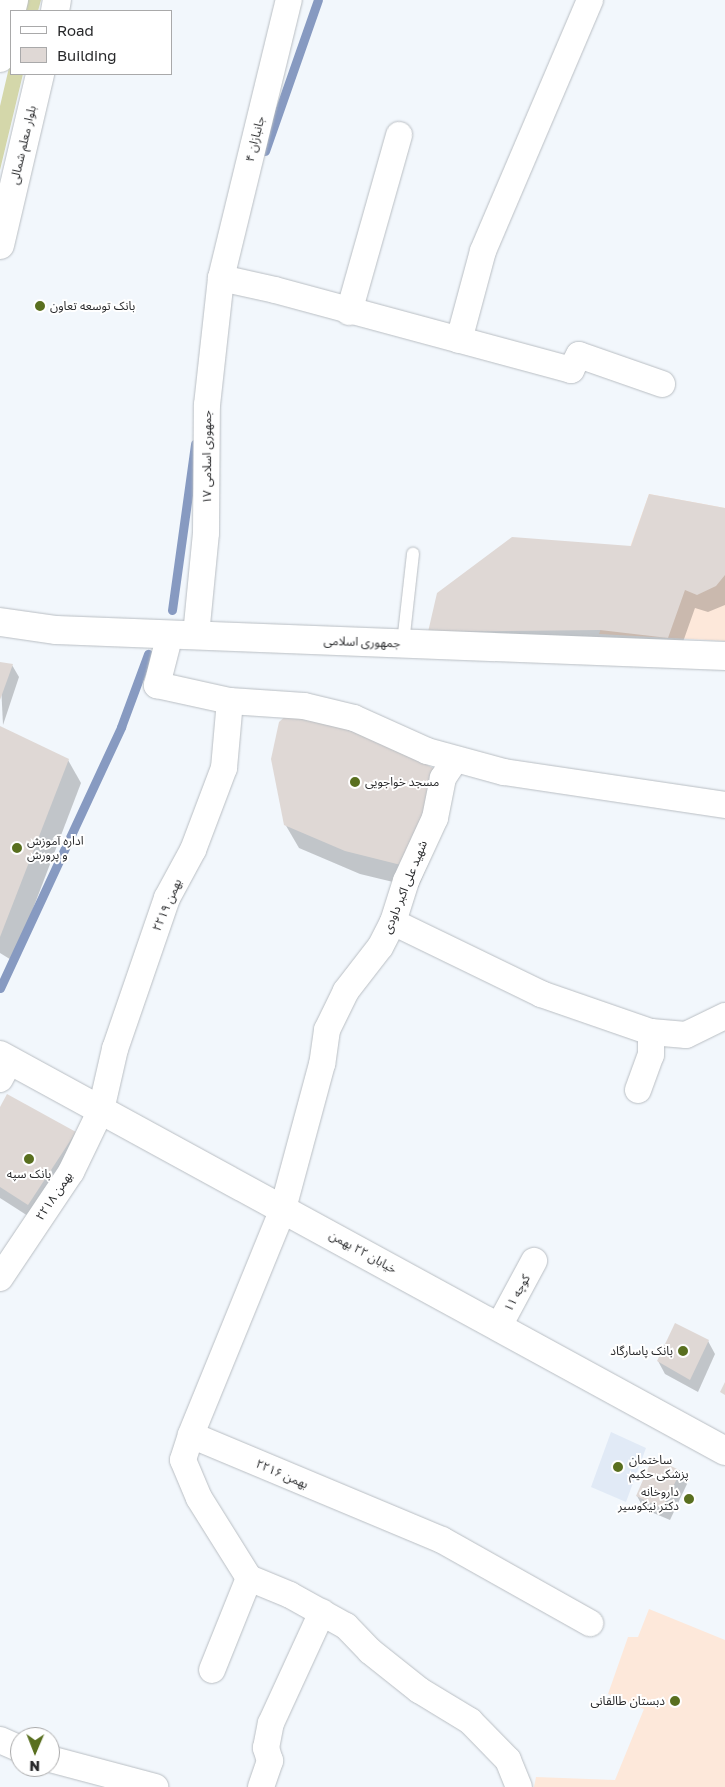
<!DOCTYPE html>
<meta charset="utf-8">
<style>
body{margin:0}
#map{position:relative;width:725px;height:1787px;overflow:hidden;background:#f2f7fc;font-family:"Golos Text","Noto Sans Arabic",sans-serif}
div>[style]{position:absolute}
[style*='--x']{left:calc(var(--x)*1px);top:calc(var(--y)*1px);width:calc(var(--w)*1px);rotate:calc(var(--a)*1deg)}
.built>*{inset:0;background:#e1eaf6}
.education>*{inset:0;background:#fde8da}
.green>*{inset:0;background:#d4d7aa}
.shadow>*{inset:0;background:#0003}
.stream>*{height:9px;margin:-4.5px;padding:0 4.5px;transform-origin:4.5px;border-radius:4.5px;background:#879ac1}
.building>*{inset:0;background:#dfd8d5}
.roads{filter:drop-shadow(0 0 1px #b9bec3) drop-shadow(0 0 1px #b9bec3)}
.service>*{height:12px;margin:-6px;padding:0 6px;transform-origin:6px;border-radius:6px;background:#fff}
.minor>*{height:26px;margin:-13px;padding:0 13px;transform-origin:13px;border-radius:13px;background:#fff}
.tertiary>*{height:28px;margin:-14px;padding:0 14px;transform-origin:14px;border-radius:14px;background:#fff}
.secondary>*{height:28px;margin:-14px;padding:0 14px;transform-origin:14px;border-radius:14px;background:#fff}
.dots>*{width:14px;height:14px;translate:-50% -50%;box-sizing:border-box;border:2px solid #fff;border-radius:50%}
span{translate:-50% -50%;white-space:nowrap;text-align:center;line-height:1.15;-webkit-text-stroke:4px #fff;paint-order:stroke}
.street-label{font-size:12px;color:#28292b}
.poi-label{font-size:12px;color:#28292b}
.left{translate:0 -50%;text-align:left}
.right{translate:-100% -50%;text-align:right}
.legend{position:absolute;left:10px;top:10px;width:162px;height:65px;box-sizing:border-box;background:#fff;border:1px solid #a9a9aa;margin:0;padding:6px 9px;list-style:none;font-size:15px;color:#28292b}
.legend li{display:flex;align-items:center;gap:10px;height:25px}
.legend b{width:25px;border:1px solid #a9a9aa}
.north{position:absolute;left:10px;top:1727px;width:50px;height:50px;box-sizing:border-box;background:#fff;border:1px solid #a9a9aa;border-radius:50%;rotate:181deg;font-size:14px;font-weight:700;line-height:20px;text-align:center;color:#28292b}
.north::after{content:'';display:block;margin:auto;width:18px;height:22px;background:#596f1f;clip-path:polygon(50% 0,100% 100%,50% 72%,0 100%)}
</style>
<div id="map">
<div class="built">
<i style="clip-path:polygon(611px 1432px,646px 1448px,626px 1502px,591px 1487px)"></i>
</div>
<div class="education">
<i style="clip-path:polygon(649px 494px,725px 508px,725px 641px,599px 634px)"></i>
<i style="clip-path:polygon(649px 1609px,725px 1640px,725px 1787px,534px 1787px,536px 1777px,615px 1780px,644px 1709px,608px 1694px,628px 1637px,638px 1637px)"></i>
</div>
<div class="green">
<i style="clip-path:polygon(25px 0,41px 0,38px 11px,22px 11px)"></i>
<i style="clip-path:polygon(11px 59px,11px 74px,23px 74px,0 170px,0 106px)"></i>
</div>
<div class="shadow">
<i style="clip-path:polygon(725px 509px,725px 605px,708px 612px,695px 608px,678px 656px,429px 632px)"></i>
<i style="clip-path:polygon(0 664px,12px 665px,19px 677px,3px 725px)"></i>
<i style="clip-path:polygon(0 728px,68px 760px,81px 783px,13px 961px,0 953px)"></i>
<i style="clip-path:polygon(447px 819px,418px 888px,360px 874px,299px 848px,285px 824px)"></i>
<i style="clip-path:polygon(0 1110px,75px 1132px,86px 1151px,39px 1223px,0 1198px)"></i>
<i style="clip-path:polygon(708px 1341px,715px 1354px,698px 1392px,665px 1374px,658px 1361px)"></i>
<i style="clip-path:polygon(680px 1472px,687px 1484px,670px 1520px,644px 1509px,637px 1496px)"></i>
</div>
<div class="stream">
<i style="--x:265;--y:151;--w:160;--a:-70.7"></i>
<i style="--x:172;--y:610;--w:168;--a:-82.1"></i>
<i style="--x:0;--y:988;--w:288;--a:-65.1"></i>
<i style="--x:121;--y:727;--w:78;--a:-69.7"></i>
</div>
<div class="building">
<i style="clip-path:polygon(649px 494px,725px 508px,725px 575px,716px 586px,697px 595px,685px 590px,668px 638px,600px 630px,428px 632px,437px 593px,512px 537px,631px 546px)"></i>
<i style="clip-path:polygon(0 662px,13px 664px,0 700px)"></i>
<i style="clip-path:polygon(289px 713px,318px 717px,405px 753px,435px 769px,435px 795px,405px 866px,345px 851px,284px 825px,271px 759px,279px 722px)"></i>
<i style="clip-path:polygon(0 726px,69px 759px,0 937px)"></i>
<i style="clip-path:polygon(7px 1094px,76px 1132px,28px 1205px,0 1187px,0 1107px)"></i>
<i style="clip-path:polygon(675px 1323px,709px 1340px,690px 1380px,657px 1361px)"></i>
<i style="clip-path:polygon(725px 1382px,725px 1395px,720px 1392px)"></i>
<i style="clip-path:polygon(653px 1457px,681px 1471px,662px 1508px,636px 1496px)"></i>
</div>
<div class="roads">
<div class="service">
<i style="--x:403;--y:643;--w:90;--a:-83.6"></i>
</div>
<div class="minor">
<i style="--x:221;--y:278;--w:55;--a:12.5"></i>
<i style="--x:275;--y:290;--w:307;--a:15.1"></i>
<i style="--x:571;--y:370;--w:17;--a:-62"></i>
<i style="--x:579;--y:355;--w:88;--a:19.3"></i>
<i style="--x:349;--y:312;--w:184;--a:-74.2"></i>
<i style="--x:459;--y:340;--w:92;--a:-74.9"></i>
<i style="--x:483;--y:251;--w:273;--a:-66.9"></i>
<i style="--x:170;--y:634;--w:53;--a:104.3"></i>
<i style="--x:157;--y:685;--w:75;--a:12.4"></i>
<i style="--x:230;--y:701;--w:74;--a:3.9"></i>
<i style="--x:304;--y:706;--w:51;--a:13.5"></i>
<i style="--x:354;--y:718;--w:80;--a:24.3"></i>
<i style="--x:427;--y:751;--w:80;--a:15.3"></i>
<i style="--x:504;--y:772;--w:223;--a:8.5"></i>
<i style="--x:196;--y:635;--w:102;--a:-84.4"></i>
<i style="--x:206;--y:533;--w:128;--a:-89.6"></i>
<i style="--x:207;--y:405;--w:128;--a:-83.7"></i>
<i style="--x:221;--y:278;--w:286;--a:-76.3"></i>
<i style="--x:455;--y:760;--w:22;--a:124"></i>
<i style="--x:443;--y:778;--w:41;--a:101.3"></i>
<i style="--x:435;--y:818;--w:69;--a:114.7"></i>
<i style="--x:406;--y:881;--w:43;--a:107.6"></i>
<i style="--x:393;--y:922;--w:28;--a:117"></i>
<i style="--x:380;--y:947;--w:56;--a:127.7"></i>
<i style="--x:346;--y:991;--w:43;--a:116"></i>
<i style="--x:327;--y:1030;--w:34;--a:98"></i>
<i style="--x:322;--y:1064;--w:150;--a:105.1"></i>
<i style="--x:283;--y:1209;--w:244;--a:112.2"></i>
<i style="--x:191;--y:1435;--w:272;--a:22.7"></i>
<i style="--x:442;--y:1540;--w:170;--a:29.3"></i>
<i style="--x:393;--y:922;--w:165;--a:25.9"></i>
<i style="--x:541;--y:994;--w:116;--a:19.1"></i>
<i style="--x:651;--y:1032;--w:35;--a:5"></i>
<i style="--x:686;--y:1035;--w:43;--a:-26"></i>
<i style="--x:0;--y:1079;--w:21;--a:-62"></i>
<i style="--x:638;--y:1090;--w:37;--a:-70"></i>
<i style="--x:651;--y:1055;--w:23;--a:-90"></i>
<i style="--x:0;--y:1278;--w:128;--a:-56.2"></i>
<i style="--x:71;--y:1172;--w:69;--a:-64.2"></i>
<i style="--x:101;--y:1110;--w:63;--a:-77.1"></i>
<i style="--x:115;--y:1049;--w:160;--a:-71"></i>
<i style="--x:167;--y:898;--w:55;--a:-61.6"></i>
<i style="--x:193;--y:850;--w:88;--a:-69.3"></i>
<i style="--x:224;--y:768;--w:67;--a:-84.9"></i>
<i style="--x:499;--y:1326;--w:74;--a:-61.7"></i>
<i style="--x:191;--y:1435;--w:26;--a:108"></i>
<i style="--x:183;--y:1460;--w:41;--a:67.2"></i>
<i style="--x:199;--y:1498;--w:94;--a:58"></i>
<i style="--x:249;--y:1578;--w:99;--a:111.9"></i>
<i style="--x:249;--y:1578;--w:44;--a:22.5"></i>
<i style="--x:290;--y:1595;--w:64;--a:29"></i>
<i style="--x:346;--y:1626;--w:35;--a:46"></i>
<i style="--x:370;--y:1651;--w:63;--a:38.5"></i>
<i style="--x:419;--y:1690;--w:60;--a:31.3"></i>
<i style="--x:470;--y:1721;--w:54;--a:45.7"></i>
<i style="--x:508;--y:1760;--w:29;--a:68"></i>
<i style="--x:0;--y:1740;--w:22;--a:24"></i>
<i style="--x:50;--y:1759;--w:109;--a:14.9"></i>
<i style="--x:261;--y:1787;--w:28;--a:-71"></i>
<i style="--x:270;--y:1761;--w:14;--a:-107"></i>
<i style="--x:266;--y:1748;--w:25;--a:-79"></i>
<i style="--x:271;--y:1723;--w:122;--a:-65.3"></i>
</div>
<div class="tertiary">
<i style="--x:0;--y:622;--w:57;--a:8.1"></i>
<i style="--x:56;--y:630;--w:670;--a:2.23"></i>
</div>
<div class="secondary">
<i style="--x:55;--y:11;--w:11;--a:-80"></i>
<i style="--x:0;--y:58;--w:60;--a:-76.4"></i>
<i style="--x:0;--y:245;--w:176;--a:-76.8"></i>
<i style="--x:0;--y:1055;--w:826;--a:28.64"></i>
</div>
</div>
<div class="dots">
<i style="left:40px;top:306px;background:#596f1f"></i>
<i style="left:355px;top:782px;background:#596f1f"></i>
<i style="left:17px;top:848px;background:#596f1f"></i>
<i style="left:29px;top:1159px;background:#596f1f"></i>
<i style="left:683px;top:1351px;background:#596f1f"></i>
<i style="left:618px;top:1467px;background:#596f1f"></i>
<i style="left:689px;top:1499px;background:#596f1f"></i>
<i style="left:675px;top:1701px;background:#596f1f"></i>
</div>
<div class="street-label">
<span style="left:255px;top:139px;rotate:-76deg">جانبازان ۴</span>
<span style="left:23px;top:145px;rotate:-77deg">بلوار معلم شمالی</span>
<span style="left:207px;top:457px;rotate:-90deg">جمهوری اسلامی ۱۷</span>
<span style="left:362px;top:642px;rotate:2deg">جمهوری اسلامی</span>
<span style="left:405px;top:887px;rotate:-68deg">شهید علی اکبر داودی</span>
<span style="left:167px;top:905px;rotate:-67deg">۲۲بهمن ۱۹</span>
<span style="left:54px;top:1196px;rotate:-56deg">۲۲بهمن ۱۸</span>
<span style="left:363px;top:1252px;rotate:29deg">خیابان ۲۲ بهمن</span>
<span style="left:517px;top:1293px;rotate:-61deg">کوچه ۱۱</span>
<span style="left:282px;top:1474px;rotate:23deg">۲۲بهمن ۱۶</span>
</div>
<div class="poi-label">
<span class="left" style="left:50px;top:306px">بانک توسعه تعاون</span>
<span class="left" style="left:365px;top:782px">مسجد خواجویی</span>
<span class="left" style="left:27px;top:848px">اداره آموزش<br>و پرورش</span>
<span style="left:29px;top:1174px">بانک سپه</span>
<span class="right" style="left:673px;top:1351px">بانک پاسارگاد</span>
<span class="left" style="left:629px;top:1467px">ساختمان<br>پزشکی حکیم</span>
<span class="right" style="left:679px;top:1499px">داروخانه<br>دکتر نیکوسیر</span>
<span class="right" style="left:665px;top:1701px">دبستان طالقانی</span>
</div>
<ul class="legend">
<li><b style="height:6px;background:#fff"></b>Road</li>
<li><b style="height:14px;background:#dfd8d5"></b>Building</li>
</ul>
<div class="north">N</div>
</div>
